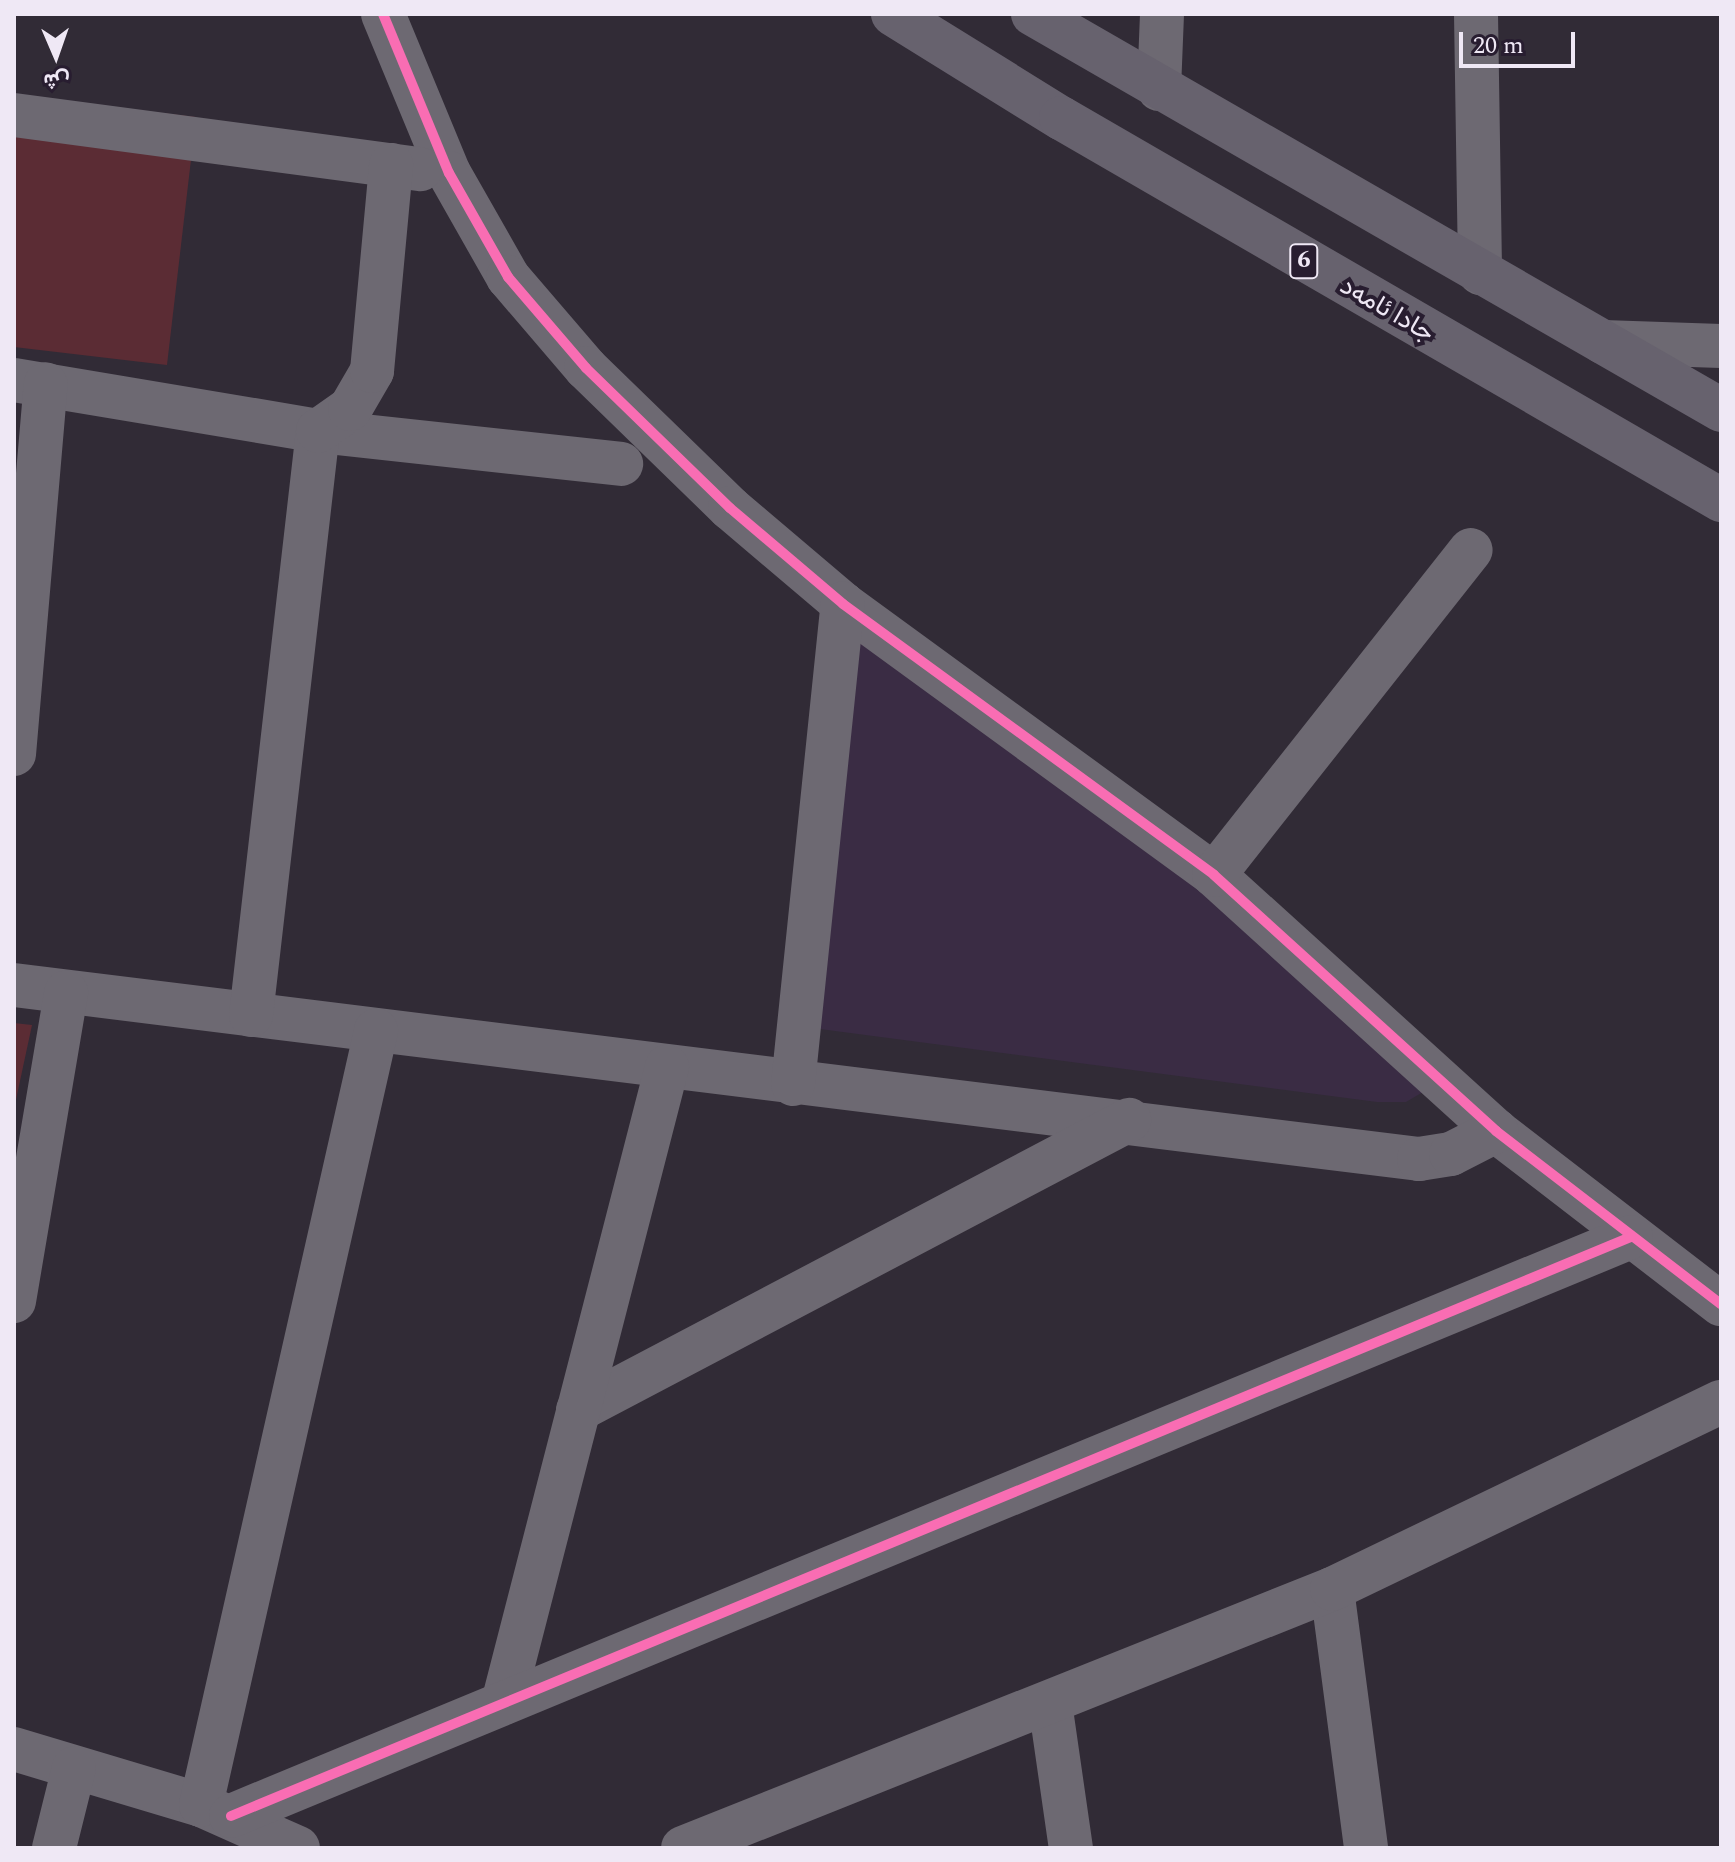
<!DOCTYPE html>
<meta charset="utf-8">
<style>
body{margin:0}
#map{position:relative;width:1735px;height:1862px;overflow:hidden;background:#312b36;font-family:Spectral,Vazirmatn,serif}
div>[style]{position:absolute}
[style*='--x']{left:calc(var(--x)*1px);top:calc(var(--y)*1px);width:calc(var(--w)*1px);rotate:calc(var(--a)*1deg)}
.built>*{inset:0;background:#3a2c44}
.green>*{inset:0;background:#5b2c34}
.street>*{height:44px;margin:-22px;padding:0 22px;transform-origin:22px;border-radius:22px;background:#6d6972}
.primary>*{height:44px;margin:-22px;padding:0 22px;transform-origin:22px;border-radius:22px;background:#67626e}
.cycleway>*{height:10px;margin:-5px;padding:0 5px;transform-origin:5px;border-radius:5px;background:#f96db3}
span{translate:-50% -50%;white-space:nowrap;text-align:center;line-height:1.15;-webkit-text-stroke:8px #281d30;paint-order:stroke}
.shield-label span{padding:2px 6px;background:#281d30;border:2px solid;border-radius:6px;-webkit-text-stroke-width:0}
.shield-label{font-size:24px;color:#efe8f5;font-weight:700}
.street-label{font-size:26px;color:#efe8f5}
.frame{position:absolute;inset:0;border:16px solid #efe8f5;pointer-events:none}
.north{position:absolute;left:16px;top:16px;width:80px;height:80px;-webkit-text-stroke:6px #281d30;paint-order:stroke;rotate:178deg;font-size:22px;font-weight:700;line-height:32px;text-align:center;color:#efe8f5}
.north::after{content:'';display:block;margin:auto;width:28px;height:36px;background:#efe8f5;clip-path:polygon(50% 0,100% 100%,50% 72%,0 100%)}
.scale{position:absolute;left:1459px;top:32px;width:116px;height:36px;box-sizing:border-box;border:4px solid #efe8f5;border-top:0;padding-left:10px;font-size:24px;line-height:28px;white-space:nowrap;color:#efe8f5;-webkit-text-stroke:6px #281d30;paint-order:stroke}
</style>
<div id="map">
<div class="built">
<i style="clip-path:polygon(847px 600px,1447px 1078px,1406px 1102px,1377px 1102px,797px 1026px)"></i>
</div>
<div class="green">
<i style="clip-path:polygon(14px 96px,196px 117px,167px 365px,14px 347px)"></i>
<i style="clip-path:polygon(14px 1023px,32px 1025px,14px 1109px)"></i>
</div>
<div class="street">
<i style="--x:383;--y:14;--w:172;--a:67.5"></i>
<i style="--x:449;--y:173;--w:120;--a:60.4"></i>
<i style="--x:508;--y:277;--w:120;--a:49.4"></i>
<i style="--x:586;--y:368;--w:201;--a:44.2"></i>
<i style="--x:730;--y:508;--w:148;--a:40.3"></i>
<i style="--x:843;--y:604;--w:459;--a:36.1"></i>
<i style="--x:1214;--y:875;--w:381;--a:42.2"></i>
<i style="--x:1496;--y:1131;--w:284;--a:37.6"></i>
<i style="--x:1476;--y:14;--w:259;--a:89.1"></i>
<i style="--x:1159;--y:89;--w:75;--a:-87.7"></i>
<i style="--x:14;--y:115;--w:410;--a:7.6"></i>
<i style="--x:1603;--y:342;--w:118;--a:1.9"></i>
<i style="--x:14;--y:380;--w:308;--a:9.5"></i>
<i style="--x:318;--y:431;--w:305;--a:6.2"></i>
<i style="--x:14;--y:754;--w:371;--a:-85.1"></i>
<i style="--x:1214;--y:875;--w:414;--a:-51.7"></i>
<i style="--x:14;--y:985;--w:1416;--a:7.06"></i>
<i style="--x:1419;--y:1159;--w:32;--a:-9"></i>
<i style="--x:1451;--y:1154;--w:51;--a:-27.1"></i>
<i style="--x:251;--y:1015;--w:588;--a:-83.46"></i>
<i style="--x:318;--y:431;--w:39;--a:-35"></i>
<i style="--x:350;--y:409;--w:44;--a:-59.9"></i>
<i style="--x:372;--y:371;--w:207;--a:-84.7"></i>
<i style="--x:793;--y:1084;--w:483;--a:-84.1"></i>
<i style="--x:14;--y:1301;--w:313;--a:-80.4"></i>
<i style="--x:578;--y:1410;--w:623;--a:-27.76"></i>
<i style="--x:1332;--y:1589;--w:261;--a:82.5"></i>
<i style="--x:503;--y:1703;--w:657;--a:-75.54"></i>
<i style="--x:1050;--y:1703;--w:147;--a:81.8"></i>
<i style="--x:14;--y:1749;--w:195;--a:16.7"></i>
<i style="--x:201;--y:1805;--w:106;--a:23.9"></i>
<i style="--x:201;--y:1805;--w:794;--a:-77.26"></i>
<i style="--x:231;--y:1816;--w:1515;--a:-22.47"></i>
<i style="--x:54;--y:1848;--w:82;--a:-76"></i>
<i style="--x:683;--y:1848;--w:699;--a:-21.76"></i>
<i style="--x:1332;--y:1589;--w:432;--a:-25.7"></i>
</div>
<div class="primary">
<i style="--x:893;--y:14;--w:198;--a:31.8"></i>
<i style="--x:1061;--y:118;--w:763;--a:30.06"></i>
<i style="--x:1033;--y:14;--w:794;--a:29.92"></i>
</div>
<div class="cycleway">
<i style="--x:383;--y:14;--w:172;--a:67.5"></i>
<i style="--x:449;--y:173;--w:120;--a:60.4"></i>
<i style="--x:508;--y:277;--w:120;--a:49.4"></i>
<i style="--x:586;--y:368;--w:201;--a:44.2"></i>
<i style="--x:730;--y:508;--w:148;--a:40.3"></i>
<i style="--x:843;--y:604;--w:459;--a:36.1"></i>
<i style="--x:1214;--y:875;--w:381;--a:42.2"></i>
<i style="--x:1496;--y:1131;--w:284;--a:37.6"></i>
<i style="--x:231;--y:1816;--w:1515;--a:-22.47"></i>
</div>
<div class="shield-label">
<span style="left:1304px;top:261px">6</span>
</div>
<div class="street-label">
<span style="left:1387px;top:310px;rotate:30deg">جادا ئامەد</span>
</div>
<div class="frame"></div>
<div class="north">ش</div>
<div class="scale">20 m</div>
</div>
